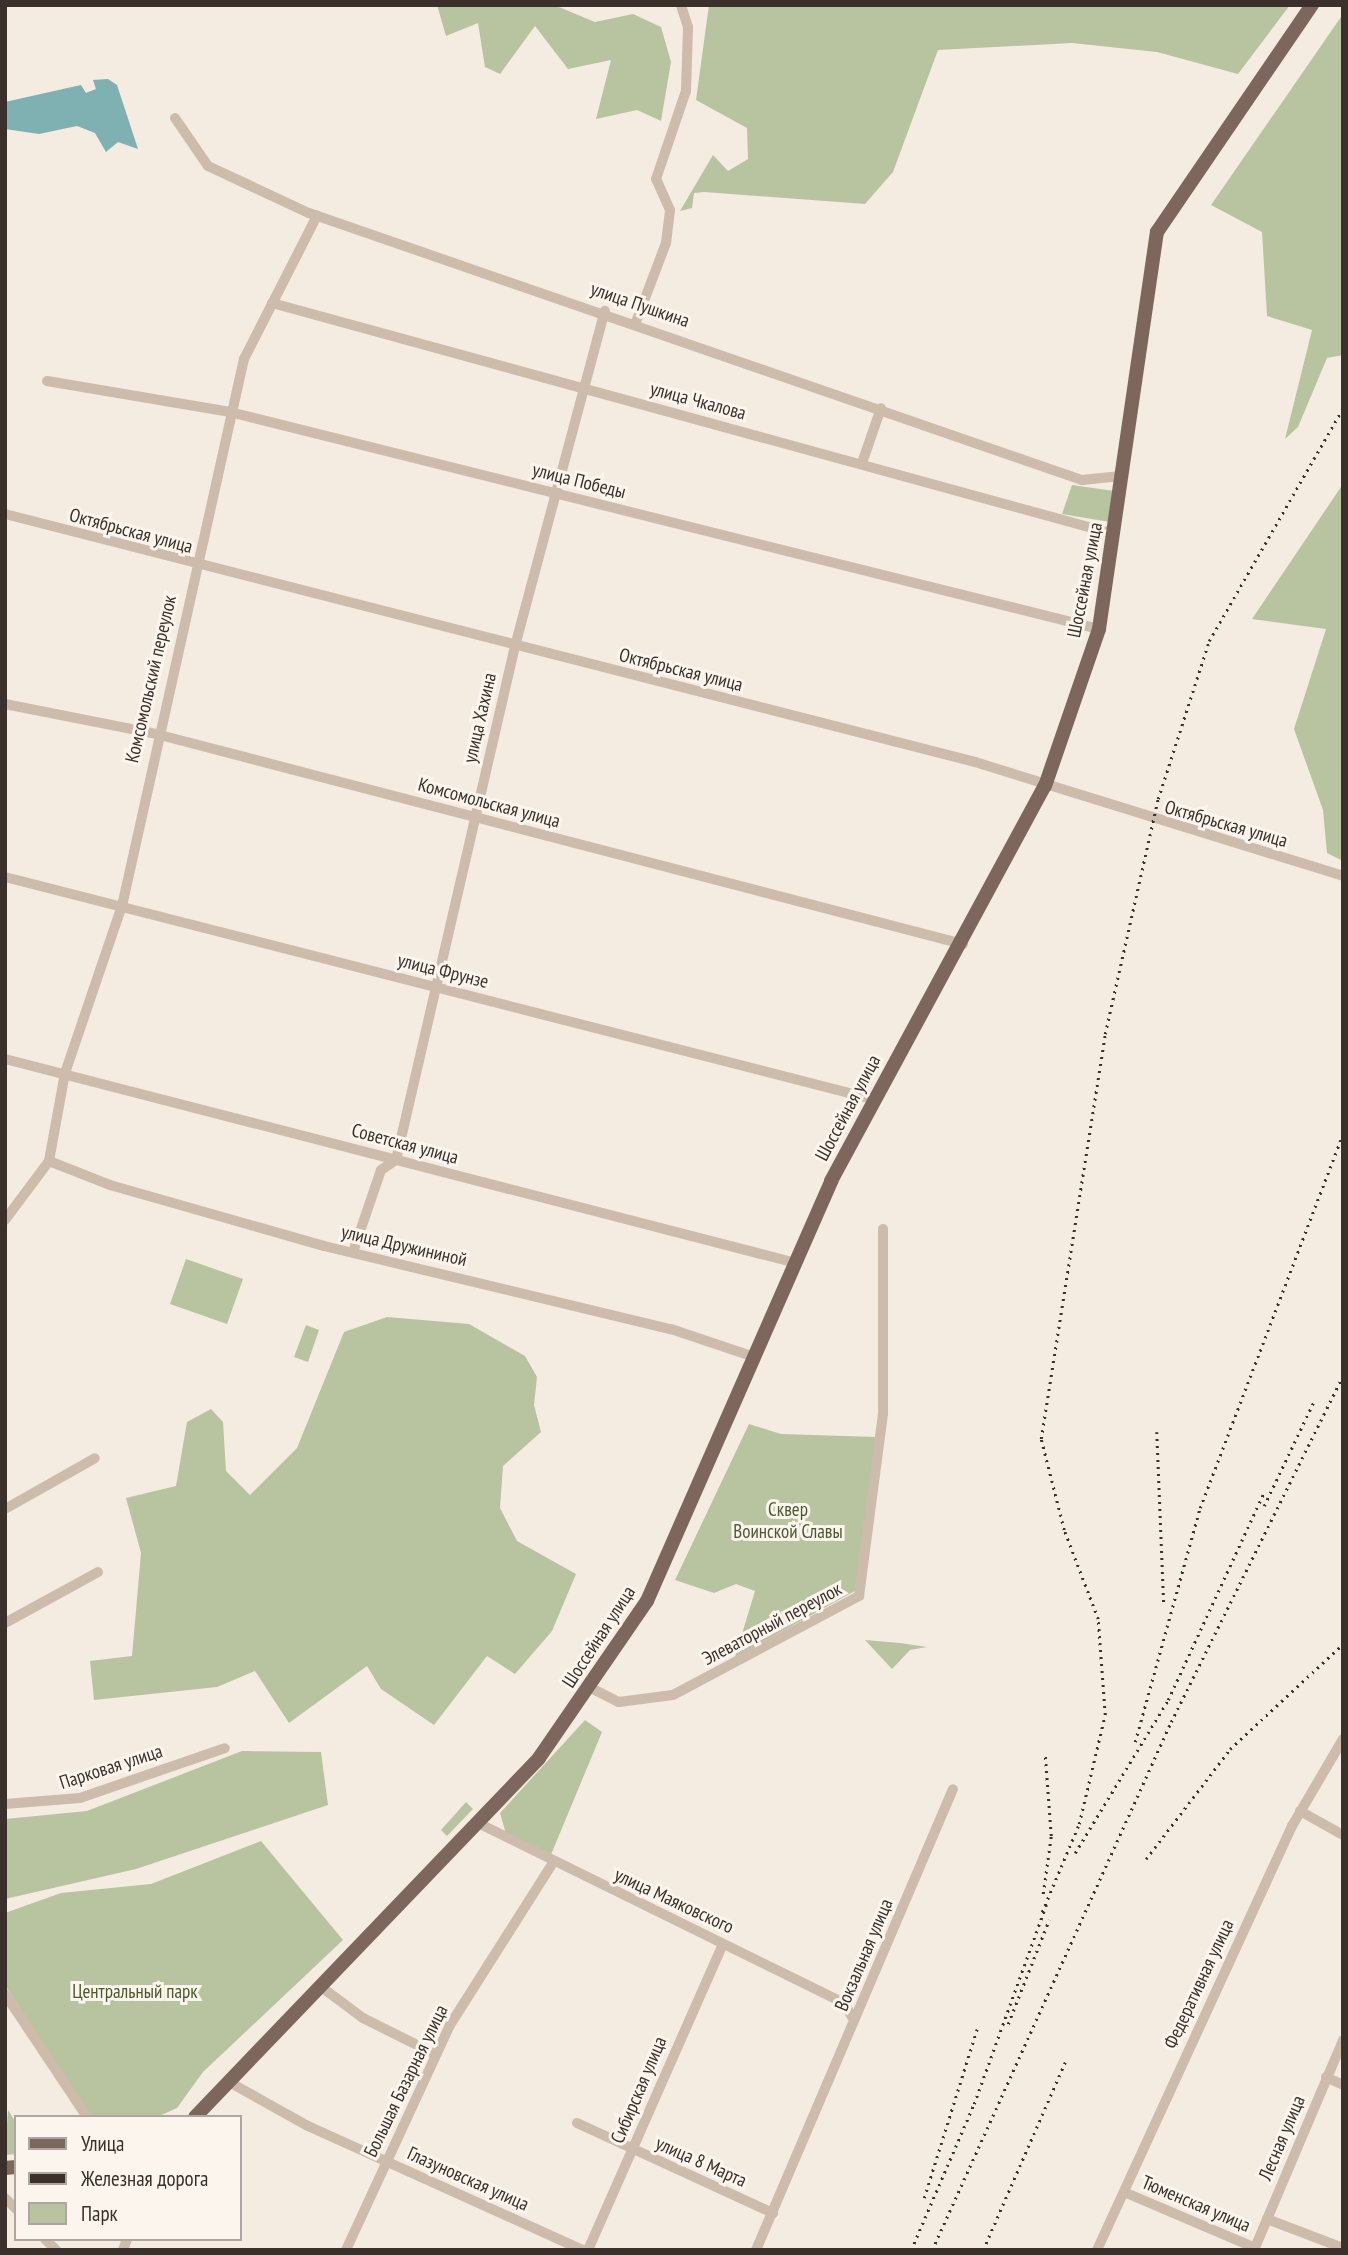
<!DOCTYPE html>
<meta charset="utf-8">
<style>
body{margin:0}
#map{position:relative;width:1348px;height:2255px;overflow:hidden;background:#f4ebe1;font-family:"PT Sans Narrow",sans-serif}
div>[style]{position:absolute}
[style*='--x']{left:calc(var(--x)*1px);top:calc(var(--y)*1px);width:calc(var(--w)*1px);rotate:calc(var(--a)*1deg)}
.green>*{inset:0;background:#b8c4a0}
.water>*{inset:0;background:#7fb0b2}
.minor>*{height:10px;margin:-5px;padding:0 5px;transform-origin:5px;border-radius:5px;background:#cdbbac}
.major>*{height:14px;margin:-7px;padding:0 7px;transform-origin:7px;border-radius:7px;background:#7d675c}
.rail>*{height:2.5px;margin-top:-1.25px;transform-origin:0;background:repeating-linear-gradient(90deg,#3b302b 0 2px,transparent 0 7px)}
span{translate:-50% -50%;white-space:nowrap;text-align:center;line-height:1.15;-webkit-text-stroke:6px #fbf5ee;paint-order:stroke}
.street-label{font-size:19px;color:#3b302b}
.park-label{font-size:19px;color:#4a5a2e}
.frame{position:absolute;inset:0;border:7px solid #3b302b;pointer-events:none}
.legend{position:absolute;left:14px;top:2115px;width:228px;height:126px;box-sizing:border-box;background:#fbf5ee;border:2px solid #aea6a0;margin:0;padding:9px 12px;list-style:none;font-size:21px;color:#3b302b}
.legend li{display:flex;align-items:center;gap:14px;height:35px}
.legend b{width:35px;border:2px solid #aea6a0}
</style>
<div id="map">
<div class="green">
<i style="clip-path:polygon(437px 5px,554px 5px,595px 22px,633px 14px,661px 27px,671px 62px,661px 121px,637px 110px,596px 119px,611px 60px,568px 69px,535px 26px,500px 74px,485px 67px,478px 23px,446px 36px)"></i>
<i style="clip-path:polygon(709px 5px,1290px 5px,1238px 74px,1157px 52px,1072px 43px,938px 50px,893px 172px,865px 204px,704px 192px,694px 193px,692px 208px,680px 211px,713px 155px,728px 171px,748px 159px,747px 128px,696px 100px)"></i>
<i style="clip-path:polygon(1343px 14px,1343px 355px,1327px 358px,1298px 427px,1285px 439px,1312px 330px,1267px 316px,1262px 232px,1211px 205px)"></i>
<i style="clip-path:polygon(1343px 484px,1343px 861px,1327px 853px,1323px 810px,1294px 729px,1326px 629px,1252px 619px)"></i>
<i style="clip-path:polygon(1072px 485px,1114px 491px,1110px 522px,1062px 514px)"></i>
<i style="clip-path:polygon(186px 1259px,243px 1279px,227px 1324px,170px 1304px)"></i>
<i style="clip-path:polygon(387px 1317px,469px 1324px,525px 1356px,537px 1377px,534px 1405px,541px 1432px,503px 1466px,500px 1508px,517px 1541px,576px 1574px,552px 1631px,515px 1674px,487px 1656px,434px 1725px,381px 1689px,367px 1666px,289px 1723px,255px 1671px,217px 1687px,94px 1700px,90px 1661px,132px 1656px,141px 1553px,126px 1498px,176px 1486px,187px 1422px,211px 1409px,223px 1422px,226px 1471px,250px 1495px,297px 1448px,344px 1332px)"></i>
<i style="clip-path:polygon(306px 1325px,319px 1330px,308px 1362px,294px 1357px)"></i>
<i style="clip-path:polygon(749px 1424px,781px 1434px,876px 1437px,855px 1591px,735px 1657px,755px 1591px,736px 1584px,714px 1593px,675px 1580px)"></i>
<i style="clip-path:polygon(865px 1640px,900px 1643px,927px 1647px,910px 1650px,892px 1669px)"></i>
<i style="clip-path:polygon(585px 1720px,602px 1732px,550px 1857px,506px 1834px,500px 1813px)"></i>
<i style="clip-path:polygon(242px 1751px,321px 1752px,328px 1805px,136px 1869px,5px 1899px,5px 1819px,87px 1811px)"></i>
<i style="clip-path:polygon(466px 1802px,473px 1809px,447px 1836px,441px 1830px)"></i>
<i style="clip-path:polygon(261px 1841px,343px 1940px,203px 2072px,177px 2108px,157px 2117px,91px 2117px,5px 1985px,5px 1913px,61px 1893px,151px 1884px)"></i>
<i style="clip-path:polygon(8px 2110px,16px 2123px,16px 2154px,5px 2155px)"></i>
</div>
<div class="water">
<i style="clip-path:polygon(108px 79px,117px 85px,138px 149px,118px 142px,106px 152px,95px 133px,77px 126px,39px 134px,5px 129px,5px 102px,81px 85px,86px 93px,96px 89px,93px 80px)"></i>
</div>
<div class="minor">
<i style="--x:175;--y:118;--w:58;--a:55.5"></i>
<i style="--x:208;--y:166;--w:111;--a:25"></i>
<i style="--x:309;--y:213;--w:818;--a:19.06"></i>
<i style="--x:1082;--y:480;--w:39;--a:-6"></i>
<i style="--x:272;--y:303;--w:873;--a:15.34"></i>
<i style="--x:636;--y:322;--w:85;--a:-69.2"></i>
<i style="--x:666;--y:243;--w:33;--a:-83"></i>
<i style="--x:670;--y:210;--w:34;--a:-114"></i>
<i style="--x:656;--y:179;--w:93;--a:-71.2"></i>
<i style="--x:686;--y:91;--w:64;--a:-88.2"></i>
<i style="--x:688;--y:27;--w:23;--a:-108"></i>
<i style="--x:47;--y:381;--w:186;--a:9.6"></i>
<i style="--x:230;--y:412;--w:896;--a:14.02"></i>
<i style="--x:862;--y:463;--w:58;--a:-70.9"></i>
<i style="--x:5;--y:514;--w:1001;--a:14.34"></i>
<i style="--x:975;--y:762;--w:385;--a:17.2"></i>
<i style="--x:5;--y:704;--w:154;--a:11.2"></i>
<i style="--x:156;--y:734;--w:834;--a:14.59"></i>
<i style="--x:5;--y:877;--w:896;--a:14.35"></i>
<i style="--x:5;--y:1059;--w:817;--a:14.46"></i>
<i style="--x:49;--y:1161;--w:66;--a:21.5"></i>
<i style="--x:110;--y:1185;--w:223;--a:15.9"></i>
<i style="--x:324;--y:1246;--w:357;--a:13.5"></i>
<i style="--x:671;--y:1329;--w:88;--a:18.6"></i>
<i style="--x:5;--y:1220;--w:74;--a:-53.3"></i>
<i style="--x:49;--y:1161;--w:89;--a:-79.7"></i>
<i style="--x:65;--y:1073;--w:176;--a:-71.2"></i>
<i style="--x:122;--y:906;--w:560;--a:-77.43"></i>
<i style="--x:244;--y:359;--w:161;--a:-63"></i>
<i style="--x:354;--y:1249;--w:83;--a:-71.1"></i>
<i style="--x:381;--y:1170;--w:18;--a:-34"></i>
<i style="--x:396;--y:1160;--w:528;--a:-76.96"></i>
<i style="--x:515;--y:646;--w:347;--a:-75"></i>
<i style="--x:5;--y:1509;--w:103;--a:-29.5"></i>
<i style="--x:5;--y:1623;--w:106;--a:-28.7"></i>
<i style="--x:591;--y:1688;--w:31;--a:27"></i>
<i style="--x:619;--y:1702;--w:54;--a:-7.4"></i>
<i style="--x:673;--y:1695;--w:211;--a:-28"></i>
<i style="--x:859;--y:1596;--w:185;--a:-82.5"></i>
<i style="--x:883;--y:1413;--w:184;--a:-90"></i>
<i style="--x:5;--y:1804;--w:75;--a:-4.6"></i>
<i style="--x:80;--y:1798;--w:153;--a:-19"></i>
<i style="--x:1300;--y:1811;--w:49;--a:29.2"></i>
<i style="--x:476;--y:1822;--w:410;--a:26.2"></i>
<i style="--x:844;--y:2003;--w:16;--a:60"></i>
<i style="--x:320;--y:1986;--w:54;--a:36.7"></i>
<i style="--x:363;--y:2018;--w:80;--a:26.6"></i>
<i style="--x:5;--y:1994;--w:148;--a:56.3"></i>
<i style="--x:1326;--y:2077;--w:19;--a:25"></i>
<i style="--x:229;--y:2082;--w:90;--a:29.1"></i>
<i style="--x:308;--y:2126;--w:301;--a:24.3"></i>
<i style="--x:577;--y:2123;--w:216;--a:24.7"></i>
<i style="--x:1124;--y:2192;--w:142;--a:23.1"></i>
<i style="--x:5;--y:2198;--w:16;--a:45"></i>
<i style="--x:1267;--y:2219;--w:81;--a:20.9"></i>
<i style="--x:45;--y:2239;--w:16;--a:45"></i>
<i style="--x:123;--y:2250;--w:12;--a:-70"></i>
<i style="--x:346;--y:2250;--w:248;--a:-65.2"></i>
<i style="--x:450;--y:2025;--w:192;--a:-57.6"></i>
<i style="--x:588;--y:2250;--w:334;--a:-66.2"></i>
<i style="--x:756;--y:2250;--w:501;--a:-66.86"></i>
<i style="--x:1097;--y:2250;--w:467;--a:-65.3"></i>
<i style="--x:1292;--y:1826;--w:101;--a:-59.6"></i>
<i style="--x:1254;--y:2250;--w:228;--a:-67"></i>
</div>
<div class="major">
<i style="--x:195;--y:2117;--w:497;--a:-46.2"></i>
<i style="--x:539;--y:1758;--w:191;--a:-55.5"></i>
<i style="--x:647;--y:1601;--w:459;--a:-66.3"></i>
<i style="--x:831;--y:1181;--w:449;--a:-61.6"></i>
<i style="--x:1045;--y:786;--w:166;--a:-71"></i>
<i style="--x:1099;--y:629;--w:401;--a:-81.7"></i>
<i style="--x:1157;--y:232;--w:275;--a:-55.7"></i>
<i style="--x:5;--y:2168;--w:11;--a:-5"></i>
</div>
<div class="rail">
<i style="--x:1157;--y:1432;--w:174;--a:87.7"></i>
<i style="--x:1264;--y:1506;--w:116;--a:-64.5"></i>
<i style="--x:1135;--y:1742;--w:243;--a:-74.5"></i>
<i style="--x:1200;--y:1508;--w:401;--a:-69.1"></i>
<i style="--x:1075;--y:1853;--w:179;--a:-58.7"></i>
<i style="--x:1168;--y:1700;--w:227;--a:-65.2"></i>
<i style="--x:1146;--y:1859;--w:138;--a:-52.6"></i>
<i style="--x:1230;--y:1749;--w:154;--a:-42.9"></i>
<i style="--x:1043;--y:1894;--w:59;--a:-82.1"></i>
<i style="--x:1051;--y:1836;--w:81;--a:-94.2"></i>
<i style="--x:1042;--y:1912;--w:95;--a:-67.2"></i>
<i style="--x:1079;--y:1824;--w:112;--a:-76.6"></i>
<i style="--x:1105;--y:1715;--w:96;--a:-94.2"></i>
<i style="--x:1098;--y:1619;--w:95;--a:-110.9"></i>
<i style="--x:1064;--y:1530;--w:94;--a:-104.2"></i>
<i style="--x:1041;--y:1439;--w:410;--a:-81"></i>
<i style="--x:1105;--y:1034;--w:241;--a:-77.3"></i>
<i style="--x:1158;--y:799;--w:166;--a:-72.1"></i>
<i style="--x:1209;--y:641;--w:269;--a:-60.1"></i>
<i style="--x:1008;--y:2024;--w:112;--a:-68.5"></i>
<i style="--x:924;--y:2198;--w:177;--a:-72.6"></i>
<i style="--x:911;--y:2250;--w:159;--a:-66.7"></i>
<i style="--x:974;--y:2104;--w:212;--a:-70.1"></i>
<i style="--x:932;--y:2250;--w:580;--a:-65.65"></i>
<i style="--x:1171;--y:1722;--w:387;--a:-63.6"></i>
<i style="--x:983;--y:2250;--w:205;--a:-66.4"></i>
</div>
<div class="street-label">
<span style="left:640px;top:305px;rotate:19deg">улица Пушкина</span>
<span style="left:698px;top:401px;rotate:15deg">улица Чкалова</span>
<span style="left:579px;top:481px;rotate:14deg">улица Победы</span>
<span style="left:131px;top:531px;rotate:15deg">Октябрьская улица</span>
<span style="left:1085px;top:580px;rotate:-79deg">Шоссейная улица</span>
<span style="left:681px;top:670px;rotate:14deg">Октябрьская улица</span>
<span style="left:151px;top:679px;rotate:-77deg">Комсомольский переулок</span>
<span style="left:480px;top:718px;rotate:-77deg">улица Хахина</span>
<span style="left:489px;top:803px;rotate:15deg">Комсомольская улица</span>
<span style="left:1226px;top:824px;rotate:16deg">Октябрьская улица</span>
<span style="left:443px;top:971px;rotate:14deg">улица Фрунзе</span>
<span style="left:848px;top:1108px;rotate:-62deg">Шоссейная улица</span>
<span style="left:405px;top:1144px;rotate:15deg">Советская улица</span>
<span style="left:404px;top:1246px;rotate:13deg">улица Дружининой</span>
<span style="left:772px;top:1624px;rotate:-28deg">Элеваторный переулок</span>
<span style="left:599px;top:1637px;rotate:-57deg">Шоссейная улица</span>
<span style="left:111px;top:1767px;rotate:-18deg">Парковая улица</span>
<span style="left:674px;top:1901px;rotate:25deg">улица Маяковского</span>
<span style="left:864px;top:1955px;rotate:-67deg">Вокзальная улица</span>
<span style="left:1199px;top:1984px;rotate:-65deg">Федеративная улица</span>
<span style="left:406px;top:2081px;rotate:-64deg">Большая Базарная улица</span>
<span style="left:639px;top:2090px;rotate:-67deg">Сибирская улица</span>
<span style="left:1282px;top:2138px;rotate:-67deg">Лесная улица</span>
<span style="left:701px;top:2162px;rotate:24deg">улица 8 Марта</span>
<span style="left:468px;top:2179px;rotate:24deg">Глазуновская улица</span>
<span style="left:1196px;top:2204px;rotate:23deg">Тюменская улица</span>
</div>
<div class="park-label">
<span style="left:788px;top:1521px">Сквер<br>Воинской Славы</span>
<span style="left:135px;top:1992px">Центральный парк</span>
</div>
<div class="frame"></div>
<ul class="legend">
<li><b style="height:9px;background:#7d675c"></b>Улица</li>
<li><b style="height:9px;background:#3b302b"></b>Железная дорога</li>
<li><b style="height:19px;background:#b8c4a0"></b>Парк</li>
</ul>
</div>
